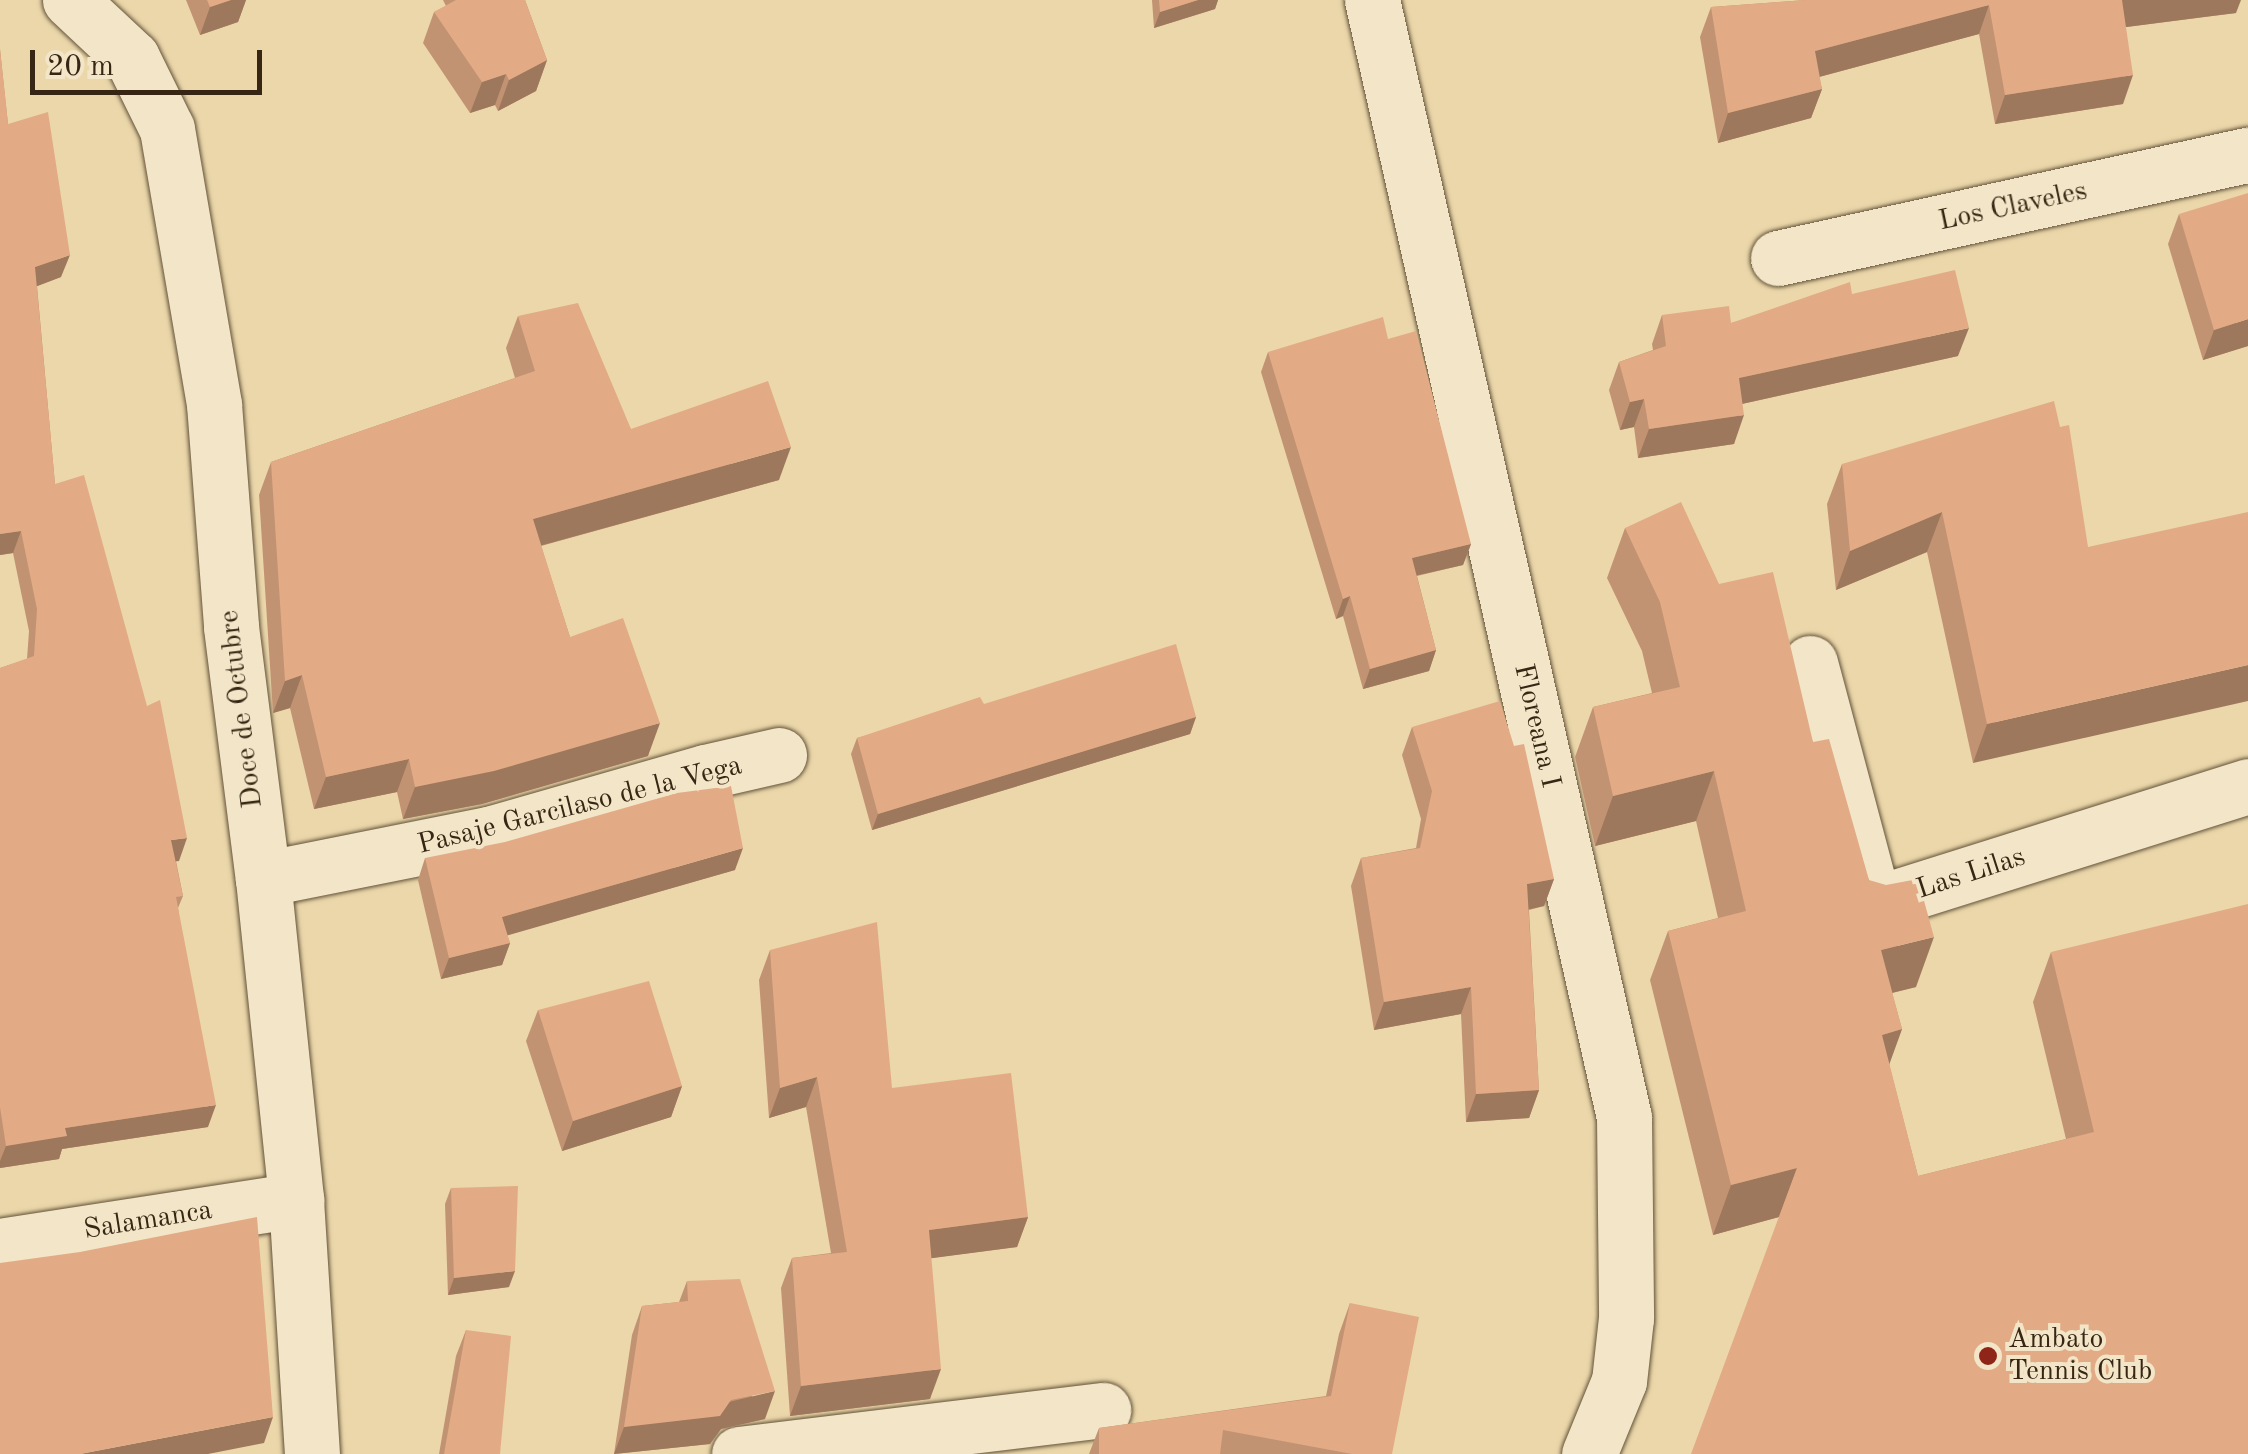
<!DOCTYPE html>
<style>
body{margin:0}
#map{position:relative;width:2248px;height:1454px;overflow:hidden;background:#ebd7aa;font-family:"Old Standard TT",serif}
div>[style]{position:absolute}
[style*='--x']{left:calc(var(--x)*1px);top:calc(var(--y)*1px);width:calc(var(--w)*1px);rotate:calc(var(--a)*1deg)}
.roads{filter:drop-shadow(0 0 2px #635239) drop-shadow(0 0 2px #635239)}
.street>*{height:55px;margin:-27.5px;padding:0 27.5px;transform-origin:27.5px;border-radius:27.5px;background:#f2e5c8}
.wall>*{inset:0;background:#c29372}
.shaded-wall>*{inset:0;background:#9e785d}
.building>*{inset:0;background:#e2ab85}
.dots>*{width:28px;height:28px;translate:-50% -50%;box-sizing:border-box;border:5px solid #f2e5c8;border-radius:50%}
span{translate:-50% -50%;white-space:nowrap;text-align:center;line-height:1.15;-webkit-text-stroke:8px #f2e5c8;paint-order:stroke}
.street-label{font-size:28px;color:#362613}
.poi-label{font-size:28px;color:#362613}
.left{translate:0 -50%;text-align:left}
.scale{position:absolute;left:30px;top:50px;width:232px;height:45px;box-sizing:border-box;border:5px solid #362613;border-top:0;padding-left:12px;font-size:30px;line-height:35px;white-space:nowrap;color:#362613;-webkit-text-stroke:8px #f2e5c8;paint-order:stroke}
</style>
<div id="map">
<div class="roads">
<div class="street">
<i style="--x:70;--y:0;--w:85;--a:43.1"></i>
<i style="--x:132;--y:58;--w:79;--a:63.8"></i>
<i style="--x:167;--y:129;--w:279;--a:80.3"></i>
<i style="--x:214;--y:404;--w:224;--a:85.6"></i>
<i style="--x:231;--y:627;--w:254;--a:82.8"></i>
<i style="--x:263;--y:879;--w:323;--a:84.1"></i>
<i style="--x:296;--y:1200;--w:255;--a:86.4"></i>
<i style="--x:1372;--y:0;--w:1145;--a:77.29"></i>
<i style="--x:1624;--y:1117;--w:201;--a:89.4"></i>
<i style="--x:1626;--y:1318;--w:63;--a:96.3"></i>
<i style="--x:1619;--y:1381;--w:79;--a:112.3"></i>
<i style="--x:1778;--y:258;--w:481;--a:-12.4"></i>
<i style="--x:1810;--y:663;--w:249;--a:75.1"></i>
<i style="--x:1874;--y:904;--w:392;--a:-17.5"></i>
<i style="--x:263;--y:879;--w:230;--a:-11.3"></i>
<i style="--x:489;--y:834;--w:225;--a:-16"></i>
<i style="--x:705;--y:772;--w:76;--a:-12.9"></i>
<i style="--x:0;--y:1246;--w:300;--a:-8.8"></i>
<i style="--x:739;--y:1454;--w:367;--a:-6.9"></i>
</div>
</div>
<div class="wall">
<i style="clip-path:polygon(186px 0,246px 0,238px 22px,200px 35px)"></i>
<i style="clip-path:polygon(443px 0,525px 0,547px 60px,536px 91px,498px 111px,495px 105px,470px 113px,423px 43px,434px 12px,446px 6px)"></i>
<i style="clip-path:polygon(1152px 0,1218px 0,1215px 9px,1154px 28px)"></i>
<i style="clip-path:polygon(1806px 0,2236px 13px,2126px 27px,2123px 104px,1995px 124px,1979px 34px,1819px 77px,1822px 89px,1811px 118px,1718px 143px,1700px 37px,1711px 7px)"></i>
<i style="clip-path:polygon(0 49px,8px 124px,61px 277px,37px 286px,55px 484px,179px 861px,176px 861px,183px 896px,178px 908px,208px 1127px,62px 1149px,59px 1159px,0 1168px,0 668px,27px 659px,29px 631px,13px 553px,0 555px)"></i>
<i style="clip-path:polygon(2179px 214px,2248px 346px,2203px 360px,2168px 244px)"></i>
<i style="clip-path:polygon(1852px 294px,1958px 356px,1742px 404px,1734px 444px,1638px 458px,1634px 427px,1620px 430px,1609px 390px,1619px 362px,1653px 350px,1652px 344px,1662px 315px,1731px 323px)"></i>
<i style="clip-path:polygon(518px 316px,631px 429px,779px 480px,541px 546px,570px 637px,648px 756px,482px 804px,403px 819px,397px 792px,314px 809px,290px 708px,273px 713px,259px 495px,271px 462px,515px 378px,506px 348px)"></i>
<i style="clip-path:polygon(1268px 352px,1471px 544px,1463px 565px,1417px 576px,1436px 650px,1429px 671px,1363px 689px,1343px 616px,1336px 619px,1261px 372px)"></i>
<i style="clip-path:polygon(1842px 464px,2088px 547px,1973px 763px,1927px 552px,1836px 590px,1827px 504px)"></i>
<i style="clip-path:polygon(1625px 528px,1719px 584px,1813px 742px,1869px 880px,1916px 987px,1892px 993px,1902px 1029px,1889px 1064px,1918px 1176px,2066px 1139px,2033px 1002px,2051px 952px,2248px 1454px,1779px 1217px,1713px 1235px,1650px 980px,1668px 931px,1718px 918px,1696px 821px,1595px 846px,1575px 757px,1593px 707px,1652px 693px,1642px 651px,1607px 578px)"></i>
<i style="clip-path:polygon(984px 704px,1196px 717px,1190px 734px,872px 830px,851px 754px,857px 738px)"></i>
<i style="clip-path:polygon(1412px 727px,1554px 879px,1544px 906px,1529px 910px,1539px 1090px,1529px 1118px,1466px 1122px,1461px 1014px,1374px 1030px,1351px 886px,1361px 858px,1416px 848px,1421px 819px,1402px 755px)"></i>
<i style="clip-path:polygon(425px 858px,735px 870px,507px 935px,510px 943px,502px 965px,441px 979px,418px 880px)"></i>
<i style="clip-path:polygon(770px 950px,892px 1088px,1028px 1217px,1017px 1247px,931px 1258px,930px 1399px,790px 1416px,781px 1288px,792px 1258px,831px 1253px,806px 1107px,769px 1118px,759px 980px)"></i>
<i style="clip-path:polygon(538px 1010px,682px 1086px,671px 1117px,562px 1151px,526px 1041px)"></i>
<i style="clip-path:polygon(451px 1188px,509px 1287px,448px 1295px,445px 1204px)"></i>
<i style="clip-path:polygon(687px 1281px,765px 1419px,721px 1429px,710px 1444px,614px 1454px,632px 1335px,642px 1306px,679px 1302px)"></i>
<i style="clip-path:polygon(1350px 1303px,1392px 1454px,1089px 1454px,1099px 1428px,1326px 1396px,1339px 1334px)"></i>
<i style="clip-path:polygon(466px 1330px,500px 1454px,439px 1454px,456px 1356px)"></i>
</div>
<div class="shaded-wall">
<i style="clip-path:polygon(231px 0,246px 0,238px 22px,200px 35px,210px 7px)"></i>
<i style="clip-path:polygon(1198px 0,1218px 0,1215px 9px,1154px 28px,1160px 12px)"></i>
<i style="clip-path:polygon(2122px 0,2241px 0,2236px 13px,2111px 29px)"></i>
<i style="clip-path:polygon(1989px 5px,1979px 34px,1804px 81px,1815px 51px)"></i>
<i style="clip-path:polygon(547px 60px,536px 91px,498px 111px,509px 80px)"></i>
<i style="clip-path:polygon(506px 74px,495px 105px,470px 113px,482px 82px)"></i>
<i style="clip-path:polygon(2133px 75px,2123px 104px,1995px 124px,2005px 95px)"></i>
<i style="clip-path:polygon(1822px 89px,1811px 118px,1718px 143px,1728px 113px)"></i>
<i style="clip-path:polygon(70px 255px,61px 277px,27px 290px,35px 267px)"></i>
<i style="clip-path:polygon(2248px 319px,2248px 346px,2203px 360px,2214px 330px)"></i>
<i style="clip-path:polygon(1969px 328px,1958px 356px,1728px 407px,1739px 378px)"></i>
<i style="clip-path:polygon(1644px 399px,1634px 427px,1620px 430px,1630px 402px)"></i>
<i style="clip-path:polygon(1744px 415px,1734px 444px,1638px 458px,1649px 429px)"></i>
<i style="clip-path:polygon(791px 447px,779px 480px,521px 551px,533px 519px)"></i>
<i style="clip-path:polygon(1942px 512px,1927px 552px,1836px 590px,1850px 551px)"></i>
<i style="clip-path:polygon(21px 531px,13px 553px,0 555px,0 534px)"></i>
<i style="clip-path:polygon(1471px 544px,1463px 565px,1405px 578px,1412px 558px)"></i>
<i style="clip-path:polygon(1350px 596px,1343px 616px,1336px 619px,1343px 599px)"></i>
<i style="clip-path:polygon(1436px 650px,1429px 671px,1363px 689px,1370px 669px)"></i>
<i style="clip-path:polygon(2248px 665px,2248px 701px,1973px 763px,1987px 724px)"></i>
<i style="clip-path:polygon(302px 675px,290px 708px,273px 713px,285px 681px)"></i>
<i style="clip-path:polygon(1196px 717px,1190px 734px,872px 830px,878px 814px)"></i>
<i style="clip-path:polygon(660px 723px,648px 756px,482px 804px,403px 819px,415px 787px)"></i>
<i style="clip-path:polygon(409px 759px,397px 792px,314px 809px,326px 777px)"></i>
<i style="clip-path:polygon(1714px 771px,1696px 821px,1595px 846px,1613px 796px)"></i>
<i style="clip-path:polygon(187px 838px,179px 861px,163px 863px,171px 840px)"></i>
<i style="clip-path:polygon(743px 848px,735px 870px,495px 939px,502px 917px)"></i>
<i style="clip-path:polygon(1554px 879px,1544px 906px,1517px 912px,1527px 884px)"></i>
<i style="clip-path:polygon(1934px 937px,1916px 987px,1863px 1000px,1881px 950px)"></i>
<i style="clip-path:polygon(510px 943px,502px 965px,441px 979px,449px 958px)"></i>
<i style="clip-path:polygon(1471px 987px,1461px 1014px,1374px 1030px,1384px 1002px)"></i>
<i style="clip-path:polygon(1902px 1029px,1884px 1079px,1882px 1035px)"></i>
<i style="clip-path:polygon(817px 1077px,806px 1107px,769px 1118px,780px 1088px)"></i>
<i style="clip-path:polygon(682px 1086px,671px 1117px,562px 1151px,573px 1121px)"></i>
<i style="clip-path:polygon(1539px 1090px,1529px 1118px,1466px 1122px,1476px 1094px)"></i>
<i style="clip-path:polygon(216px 1105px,208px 1127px,62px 1149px,59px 1159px,0 1168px,0 1161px,6px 1146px,65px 1128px)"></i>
<i style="clip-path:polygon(1797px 1168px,1779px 1217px,1713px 1235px,1731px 1185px)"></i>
<i style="clip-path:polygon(1028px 1217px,1017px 1247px,918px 1260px,929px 1230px)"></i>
<i style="clip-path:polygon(515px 1271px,509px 1287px,448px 1295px,454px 1278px)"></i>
<i style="clip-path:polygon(941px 1369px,930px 1399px,790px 1416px,801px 1386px)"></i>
<i style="clip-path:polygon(775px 1391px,765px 1419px,721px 1429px,710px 1444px,614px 1454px,624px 1427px)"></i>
<i style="clip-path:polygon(273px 1417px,264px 1443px,208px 1454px,80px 1454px)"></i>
</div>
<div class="building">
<i style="clip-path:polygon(207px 0,231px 0,210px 7px)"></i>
<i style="clip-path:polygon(456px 0,525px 0,547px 60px,509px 80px,506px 74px,482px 82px,434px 12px)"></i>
<i style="clip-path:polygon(1159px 0,1198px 0,1160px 12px)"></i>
<i style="clip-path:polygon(1806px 0,2123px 0,2122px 0,2133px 75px,2005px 95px,1989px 5px,1815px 51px,1822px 89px,1728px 113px,1711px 7px)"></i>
<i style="clip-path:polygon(0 49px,8px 124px,48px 112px,70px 255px,35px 267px,55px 484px,84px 475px,147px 706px,160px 700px,187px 838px,171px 840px,183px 896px,176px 897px,216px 1105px,65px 1128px,67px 1136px,6px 1146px,0 1107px,0 668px,34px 656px,37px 609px,21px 531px,0 534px)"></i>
<i style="clip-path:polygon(2248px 193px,2248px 319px,2214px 330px,2179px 214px)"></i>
<i style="clip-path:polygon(1955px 270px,1969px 328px,1739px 378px,1744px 415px,1649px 429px,1644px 399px,1630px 402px,1619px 362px,1666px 346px,1662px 315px,1729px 306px,1731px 323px,1850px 282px,1852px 294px)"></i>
<i style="clip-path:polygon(578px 303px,631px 429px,768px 381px,791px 447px,533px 519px,570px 637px,623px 618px,660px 723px,494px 771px,415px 787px,409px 759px,326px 777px,302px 675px,285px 681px,271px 462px,535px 371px,518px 316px)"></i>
<i style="clip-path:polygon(1383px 317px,1388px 339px,1416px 331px,1471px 544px,1412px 558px,1436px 650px,1370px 669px,1350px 596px,1343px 599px,1268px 352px)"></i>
<i style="clip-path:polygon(2054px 401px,2060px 427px,2069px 425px,2088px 547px,2248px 512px,2248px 665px,1987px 724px,1942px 512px,1850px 551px,1842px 464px)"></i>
<i style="clip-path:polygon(1681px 502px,1719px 584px,1773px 572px,1813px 742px,1829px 739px,1869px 880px,1886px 885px,1918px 879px,1934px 937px,1881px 950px,1902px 1029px,1882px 1035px,1918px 1176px,2094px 1132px,2051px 952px,2248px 904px,2248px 1454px,1691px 1454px,1797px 1168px,1731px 1185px,1668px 931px,1746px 911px,1714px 771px,1613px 796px,1593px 707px,1680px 687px,1660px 602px,1625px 528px)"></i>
<i style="clip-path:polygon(1176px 644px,1196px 717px,878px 814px,857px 738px,980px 697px,984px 704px)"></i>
<i style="clip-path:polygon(1500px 701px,1514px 746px,1524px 744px,1554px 879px,1527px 884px,1539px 1090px,1476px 1094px,1471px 987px,1384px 1002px,1361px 858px,1420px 848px,1432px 791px,1412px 727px)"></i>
<i style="clip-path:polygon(731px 786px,743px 848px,502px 917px,510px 943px,449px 958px,425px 858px,505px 842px,677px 793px)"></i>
<i style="clip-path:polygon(877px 922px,892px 1088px,1011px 1073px,1028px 1217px,929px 1230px,941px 1369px,801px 1386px,792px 1258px,847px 1252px,817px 1077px,780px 1088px,770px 950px)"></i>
<i style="clip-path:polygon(649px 981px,682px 1086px,573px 1121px,538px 1010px)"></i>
<i style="clip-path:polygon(518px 1186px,515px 1271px,454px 1278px,451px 1188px)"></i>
<i style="clip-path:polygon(257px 1217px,273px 1417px,80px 1454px,0 1454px,0 1263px,80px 1252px)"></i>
<i style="clip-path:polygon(740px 1279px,775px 1391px,731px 1400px,720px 1416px,624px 1427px,642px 1306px,688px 1301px,687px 1281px)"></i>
<i style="clip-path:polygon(1350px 1303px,1419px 1317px,1392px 1454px,1352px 1454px,1223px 1430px,1220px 1454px,1099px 1454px,1099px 1428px,1331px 1396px)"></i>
<i style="clip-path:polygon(466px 1330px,511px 1336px,500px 1454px,444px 1454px)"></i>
</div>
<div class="dots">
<i style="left:1988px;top:1356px;background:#8f2418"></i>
</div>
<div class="street-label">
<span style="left:2013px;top:207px;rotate:-12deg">Los Claveles</span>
<span style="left:242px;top:709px;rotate:-97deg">Doce de Octubre</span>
<span style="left:1536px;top:726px;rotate:77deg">Floreana I</span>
<span style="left:580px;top:806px;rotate:-14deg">Pasaje Garcilaso de la Vega</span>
<span style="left:1971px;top:874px;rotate:-18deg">Las Lilas</span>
<span style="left:148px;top:1221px;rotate:-9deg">Salamanca</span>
</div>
<div class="poi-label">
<span class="left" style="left:2008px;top:1356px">Ambato<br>Tennis Club</span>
</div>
<div class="scale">20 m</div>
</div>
